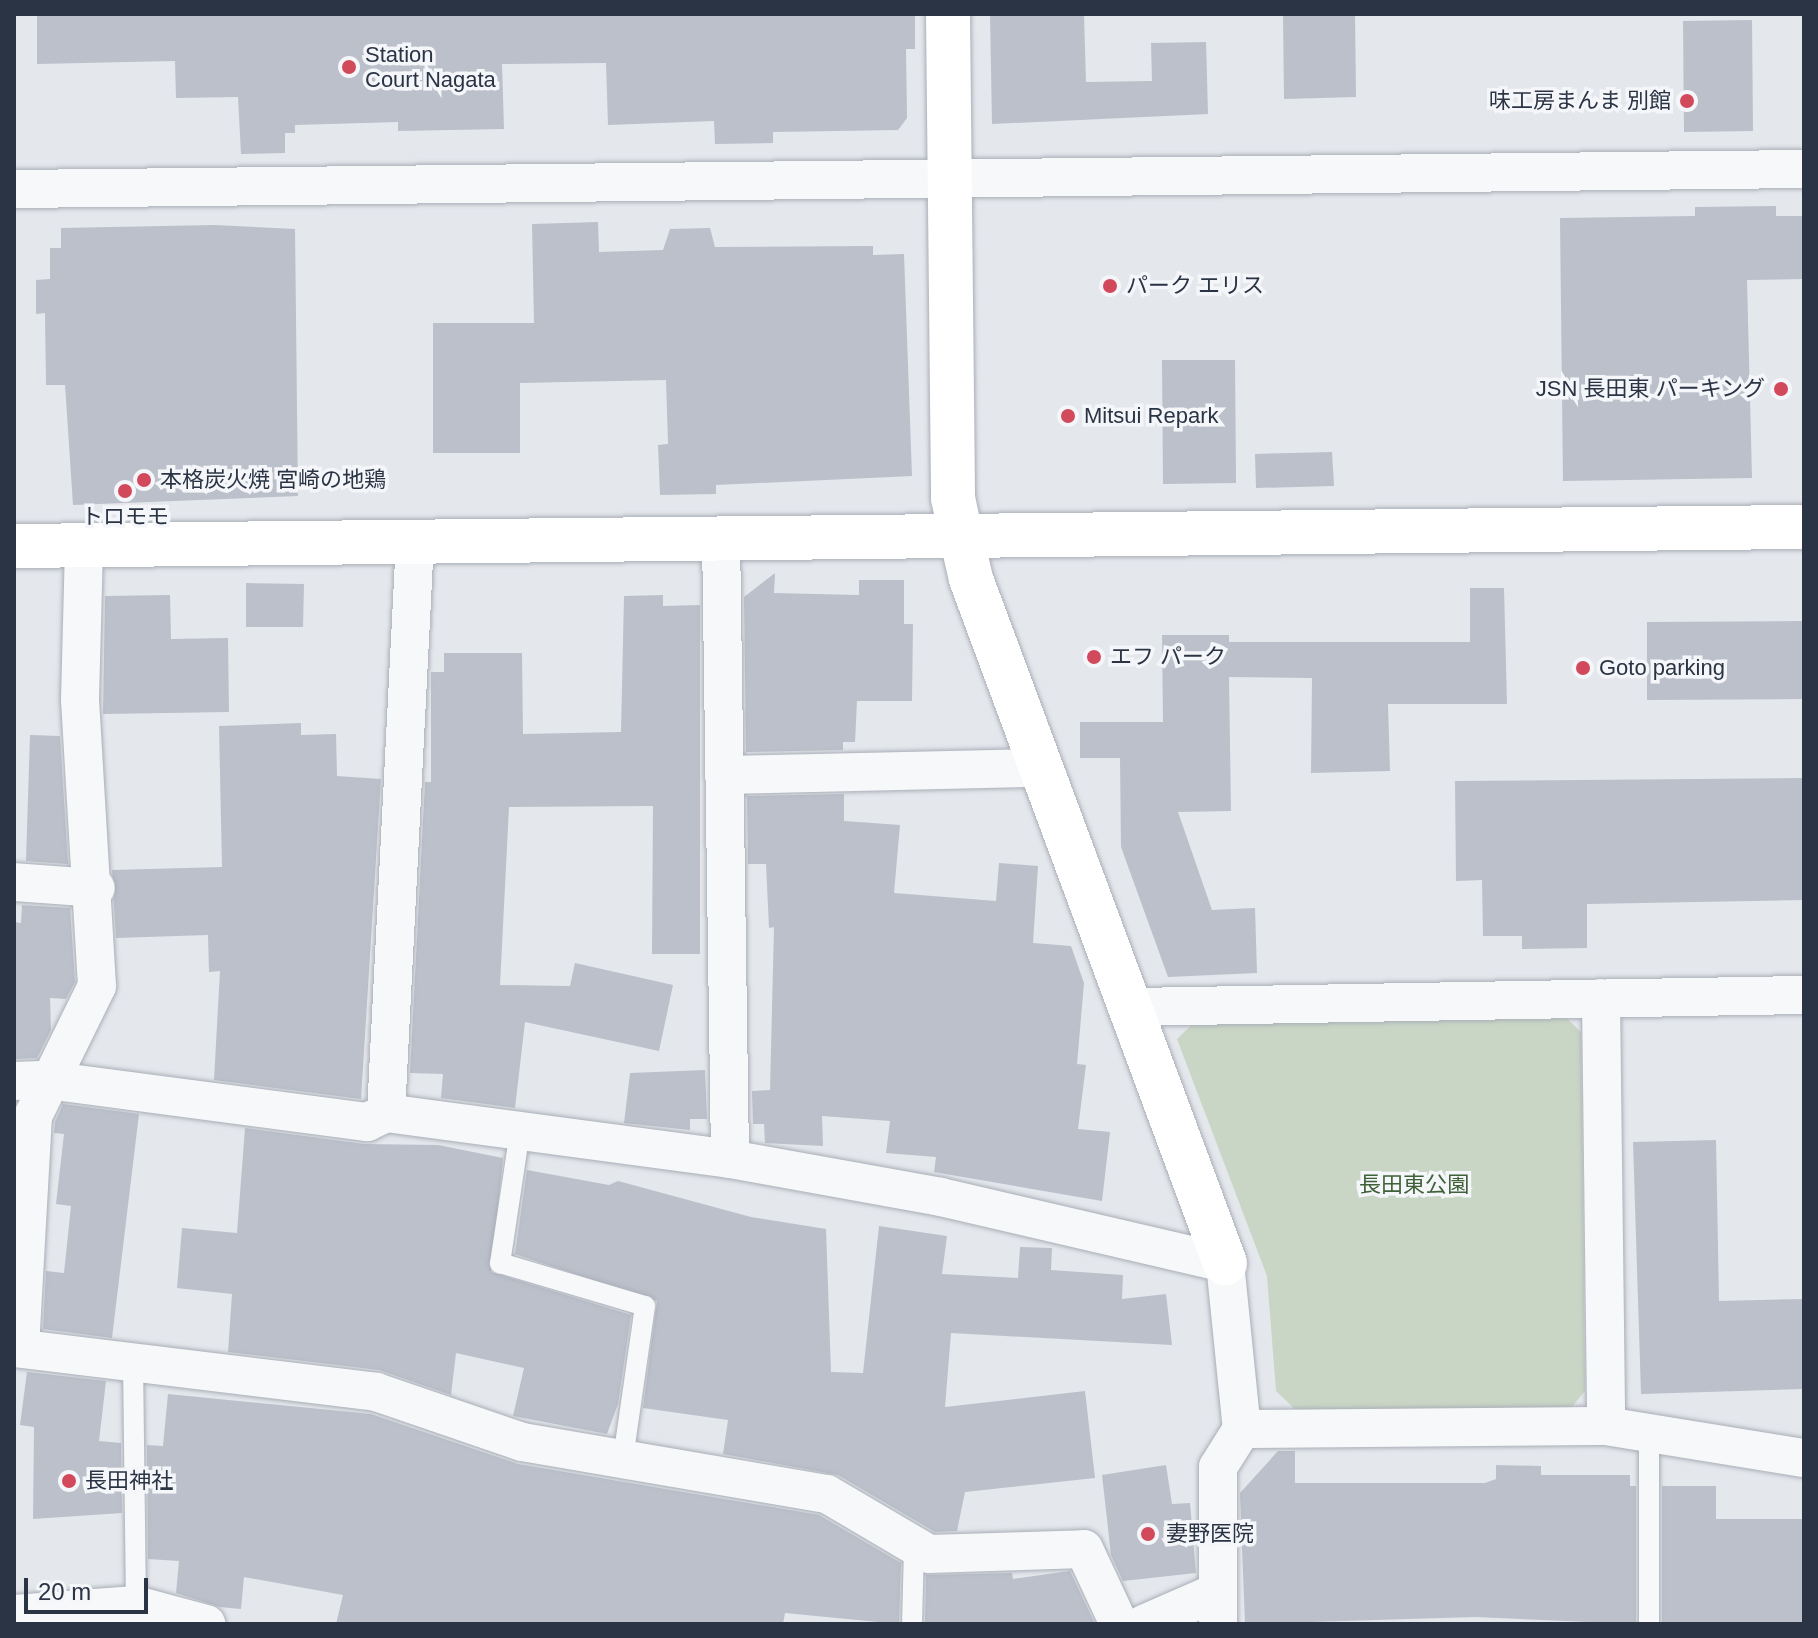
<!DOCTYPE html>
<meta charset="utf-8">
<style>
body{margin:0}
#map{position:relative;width:1818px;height:1638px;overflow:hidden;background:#e4e7ec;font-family:Helvetica,"Noto Sans JP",sans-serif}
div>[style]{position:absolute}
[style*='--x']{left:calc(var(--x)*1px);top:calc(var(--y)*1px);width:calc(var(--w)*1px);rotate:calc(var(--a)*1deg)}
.green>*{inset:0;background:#c9d6c5}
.building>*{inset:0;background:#bbc0ca}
.roads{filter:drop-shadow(0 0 2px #a9aeb7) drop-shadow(0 0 2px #a9aeb7)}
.lane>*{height:20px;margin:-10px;padding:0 10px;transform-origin:10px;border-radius:10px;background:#f7f8fa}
.street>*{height:38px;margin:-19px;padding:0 19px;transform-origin:19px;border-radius:19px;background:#f7f8fa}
.secondary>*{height:44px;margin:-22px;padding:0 22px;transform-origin:22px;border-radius:22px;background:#fff}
.dots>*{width:22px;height:22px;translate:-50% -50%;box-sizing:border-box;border:4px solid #f4f6f9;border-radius:50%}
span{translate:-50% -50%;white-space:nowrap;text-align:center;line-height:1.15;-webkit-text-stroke:7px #f4f6f9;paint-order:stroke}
.poi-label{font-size:22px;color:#2b3445}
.left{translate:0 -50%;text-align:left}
.right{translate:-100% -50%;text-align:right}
.park-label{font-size:22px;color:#3f6138}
.frame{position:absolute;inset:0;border:16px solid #2b3445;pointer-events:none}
.scale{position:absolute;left:24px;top:1578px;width:124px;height:36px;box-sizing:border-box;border:4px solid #2b3445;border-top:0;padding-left:10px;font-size:24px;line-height:28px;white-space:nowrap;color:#2b3445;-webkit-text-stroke:6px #f4f6f9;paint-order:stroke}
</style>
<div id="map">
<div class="green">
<i style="clip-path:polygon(1559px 1011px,1581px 1032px,1585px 1391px,1570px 1409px,1298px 1412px,1276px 1391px,1267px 1276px,1177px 1039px,1197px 1020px)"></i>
</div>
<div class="building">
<i style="clip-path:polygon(37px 14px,915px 14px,915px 49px,906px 49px,907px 118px,898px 130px,773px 132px,773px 143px,715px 144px,714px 121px,608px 125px,606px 63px,502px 64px,504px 129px,398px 131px,398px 122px,295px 125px,295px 133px,285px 133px,285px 153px,241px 154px,238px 97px,176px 98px,175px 61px,37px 64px)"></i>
<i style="clip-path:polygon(990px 14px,1084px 14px,1086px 82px,1152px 81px,1151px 43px,1206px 42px,1208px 114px,992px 124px)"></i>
<i style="clip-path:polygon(1283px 14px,1355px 14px,1356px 97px,1284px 99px)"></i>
<i style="clip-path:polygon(1752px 20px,1753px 131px,1684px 132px,1683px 21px)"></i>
<i style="clip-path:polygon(1776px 206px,1776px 216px,1804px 216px,1804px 279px,1747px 280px,1752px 478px,1563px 481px,1560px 218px,1695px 216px,1695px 207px)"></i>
<i style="clip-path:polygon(598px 222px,599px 252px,663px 250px,670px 229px,710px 228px,715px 247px,873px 246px,873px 255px,904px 254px,912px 476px,716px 485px,716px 494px,660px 495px,658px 445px,668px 444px,666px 380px,520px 383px,520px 453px,433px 453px,433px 323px,534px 323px,532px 224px)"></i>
<i style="clip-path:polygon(214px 225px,295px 229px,298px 496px,73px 505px,65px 385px,46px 385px,45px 313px,36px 314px,36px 280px,50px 279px,50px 248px,61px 248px,61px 228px)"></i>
<i style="clip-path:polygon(1162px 360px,1235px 360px,1236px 483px,1163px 484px)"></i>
<i style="clip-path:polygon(1332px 452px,1334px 486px,1256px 488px,1255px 454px)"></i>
<i style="clip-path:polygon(775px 573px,774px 593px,859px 595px,859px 580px,904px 580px,904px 624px,913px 624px,912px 701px,857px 701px,855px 742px,843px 742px,843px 750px,746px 752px,744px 597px)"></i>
<i style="clip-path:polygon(246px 583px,304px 584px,303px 627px,246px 627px)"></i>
<i style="clip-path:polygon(1470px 588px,1504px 588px,1507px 704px,1388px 704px,1390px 771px,1311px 773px,1312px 678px,1229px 677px,1231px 811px,1178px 812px,1212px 910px,1255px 908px,1257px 973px,1168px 977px,1121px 847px,1120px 758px,1080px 758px,1080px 722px,1163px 722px,1162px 635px,1229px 635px,1229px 642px,1470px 642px)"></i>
<i style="clip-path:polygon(170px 595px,171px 639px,228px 638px,229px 712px,103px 714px,105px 596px)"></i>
<i style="clip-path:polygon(663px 595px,663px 606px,700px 605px,700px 954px,652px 954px,653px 806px,509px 807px,500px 985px,570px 986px,575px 963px,673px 985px,659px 1051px,525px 1022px,515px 1108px,441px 1098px,443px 1074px,410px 1073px,425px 782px,431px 782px,431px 672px,444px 672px,444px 653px,522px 653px,523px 734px,621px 732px,624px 596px)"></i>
<i style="clip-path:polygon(1804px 621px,1804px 699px,1647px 700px,1647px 622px)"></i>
<i style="clip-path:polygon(301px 723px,301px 735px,336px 734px,337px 776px,381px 779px,361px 1099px,214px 1080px,220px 971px,209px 972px,208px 935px,116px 938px,112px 870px,222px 867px,219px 726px)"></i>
<i style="clip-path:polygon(30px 735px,60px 736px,68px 864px,26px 861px)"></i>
<i style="clip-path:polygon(1804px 778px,1804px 900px,1587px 904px,1587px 948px,1522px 949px,1522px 936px,1483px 936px,1482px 880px,1456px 881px,1455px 781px)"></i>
<i style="clip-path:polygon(844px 794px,844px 821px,900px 825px,894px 893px,996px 901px,999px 863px,1038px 866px,1033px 943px,1071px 946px,1084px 983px,1077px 1064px,1086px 1065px,1078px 1129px,1110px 1132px,1102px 1201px,934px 1172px,936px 1157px,886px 1153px,890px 1121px,822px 1116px,823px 1146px,765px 1143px,764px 1124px,753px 1124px,752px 1091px,770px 1090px,774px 927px,769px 928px,766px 864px,748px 864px,747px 796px)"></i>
<i style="clip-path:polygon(22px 905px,70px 908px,75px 982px,66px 999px,50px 998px,51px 1030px,37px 1058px,14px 1059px,14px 922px,21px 923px)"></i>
<i style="clip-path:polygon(705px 1070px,707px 1119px,690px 1119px,690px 1130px,624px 1123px,630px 1073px)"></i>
<i style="clip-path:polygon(63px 1104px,139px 1114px,112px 1338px,43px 1329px,46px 1271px,64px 1273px,71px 1206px,56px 1204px,64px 1134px,54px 1133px,55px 1122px)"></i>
<i style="clip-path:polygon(245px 1128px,364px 1144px,438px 1145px,503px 1158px,491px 1272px,631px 1315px,618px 1404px,607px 1434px,513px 1416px,524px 1368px,456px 1353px,451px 1395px,379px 1370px,228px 1352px,232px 1294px,177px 1288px,182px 1228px,237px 1233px)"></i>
<i style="clip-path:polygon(1716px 1140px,1719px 1301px,1804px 1299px,1804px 1389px,1641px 1394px,1633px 1142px)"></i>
<i style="clip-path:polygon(527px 1170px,609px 1185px,618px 1181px,751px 1217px,826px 1229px,831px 1372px,863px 1373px,879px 1226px,947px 1236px,942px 1274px,1018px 1278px,1020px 1247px,1052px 1248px,1051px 1270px,1123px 1275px,1122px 1299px,1166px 1294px,1172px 1345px,951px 1333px,945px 1407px,1085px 1391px,1095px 1478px,965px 1492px,957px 1531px,935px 1532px,838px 1475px,723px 1454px,728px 1420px,643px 1408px,657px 1301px,515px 1254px)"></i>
<i style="clip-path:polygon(27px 1372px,106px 1381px,99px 1441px,121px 1443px,122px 1513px,33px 1519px,34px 1427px,20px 1425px)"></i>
<i style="clip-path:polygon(168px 1394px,371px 1414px,518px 1464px,819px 1515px,901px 1563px,899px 1624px,785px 1613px,783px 1624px,336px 1624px,343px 1595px,244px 1577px,241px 1609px,220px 1607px,176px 1593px,179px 1561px,148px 1559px,147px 1445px,163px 1446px)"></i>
<i style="clip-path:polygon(1278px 1451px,1295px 1451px,1295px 1483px,1485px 1483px,1496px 1479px,1496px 1465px,1541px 1466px,1541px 1475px,1630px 1475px,1630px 1486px,1636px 1486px,1636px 1624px,1475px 1617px,1245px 1624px,1240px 1493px)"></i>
<i style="clip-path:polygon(1166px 1465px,1172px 1504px,1190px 1503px,1196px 1573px,1123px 1581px,1111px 1555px,1102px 1475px)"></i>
<i style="clip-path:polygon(1662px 1486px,1716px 1486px,1716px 1519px,1804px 1519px,1804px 1624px,1662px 1624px)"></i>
<i style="clip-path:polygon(1070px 1571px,1095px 1624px,925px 1624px,926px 1575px,1012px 1573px,1013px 1579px)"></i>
</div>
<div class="roads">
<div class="lane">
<i style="--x:520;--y:1131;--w:134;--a:98.6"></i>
<i style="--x:500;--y:1263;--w:151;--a:16.5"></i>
<i style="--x:645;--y:1306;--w:155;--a:98.2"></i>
<i style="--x:133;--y:1360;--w:245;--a:89.3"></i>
<i style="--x:912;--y:1624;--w:79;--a:-88.5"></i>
<i style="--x:1649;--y:1624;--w:191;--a:-90"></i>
</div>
<div class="street">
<i style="--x:14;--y:189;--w:1790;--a:-0.64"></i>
<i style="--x:721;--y:536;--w:623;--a:89.17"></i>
<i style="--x:724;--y:775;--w:317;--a:-1.3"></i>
<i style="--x:14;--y:882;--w:82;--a:4.2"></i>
<i style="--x:1601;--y:998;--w:428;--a:89.3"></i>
<i style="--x:1134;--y:1007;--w:670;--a:-1.03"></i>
<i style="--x:14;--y:1081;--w:33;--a:-2"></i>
<i style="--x:47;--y:1080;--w:323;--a:7.5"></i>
<i style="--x:367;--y:1122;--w:21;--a:-25"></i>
<i style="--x:386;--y:1113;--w:347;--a:7.6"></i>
<i style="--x:730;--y:1159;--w:214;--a:10.2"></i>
<i style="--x:941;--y:1197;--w:292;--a:13.1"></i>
<i style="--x:1225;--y:1263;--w:167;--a:84.2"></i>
<i style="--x:1242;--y:1429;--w:45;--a:122.3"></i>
<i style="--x:1218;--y:1467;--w:157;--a:90"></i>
<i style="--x:386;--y:1113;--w:574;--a:-87.1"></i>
<i style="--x:14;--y:1348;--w:365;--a:6.9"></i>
<i style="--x:376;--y:1392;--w:154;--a:18.9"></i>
<i style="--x:522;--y:1442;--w:309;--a:9.7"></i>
<i style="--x:827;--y:1494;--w:118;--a:30.5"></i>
<i style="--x:929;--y:1554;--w:155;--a:-1.8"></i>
<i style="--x:1084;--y:1549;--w:83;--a:65"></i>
<i style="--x:20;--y:1348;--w:232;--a:-86.8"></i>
<i style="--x:33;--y:1116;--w:145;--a:-63.8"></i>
<i style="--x:97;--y:986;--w:287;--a:-93.4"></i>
<i style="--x:80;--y:700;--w:153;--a:-88.5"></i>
<i style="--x:1242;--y:1429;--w:364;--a:-0.5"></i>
<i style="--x:1606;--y:1426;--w:201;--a:9.2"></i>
<i style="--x:14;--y:1614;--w:122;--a:-4.2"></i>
<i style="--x:136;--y:1605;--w:73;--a:15.2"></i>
<i style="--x:1144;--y:1624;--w:80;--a:-23.7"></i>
</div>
<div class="secondary">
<i style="--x:948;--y:14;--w:484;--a:89.4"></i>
<i style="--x:953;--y:498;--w:34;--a:78"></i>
<i style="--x:960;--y:531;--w:49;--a:77.1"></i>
<i style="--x:971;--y:579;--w:730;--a:69.63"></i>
<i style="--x:14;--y:546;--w:1790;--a:-0.61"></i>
</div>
</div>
<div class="dots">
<i style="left:349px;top:67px;background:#d1495b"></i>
<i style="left:1687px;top:101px;background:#d1495b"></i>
<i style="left:1110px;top:286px;background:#d1495b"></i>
<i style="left:1781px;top:389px;background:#d1495b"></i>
<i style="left:1068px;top:416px;background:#d1495b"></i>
<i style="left:144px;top:480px;background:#d1495b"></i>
<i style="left:125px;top:491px;background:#d1495b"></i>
<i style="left:1094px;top:657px;background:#d1495b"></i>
<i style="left:1583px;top:668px;background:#d1495b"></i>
<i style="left:69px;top:1481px;background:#d1495b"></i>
<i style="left:1148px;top:1534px;background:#d1495b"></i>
</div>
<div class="poi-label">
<span class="left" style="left:365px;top:67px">Station<br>Court Nagata</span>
<span class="right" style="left:1671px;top:101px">味工房まんま 別館</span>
<span class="left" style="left:1126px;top:286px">パーク エリス</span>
<span class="right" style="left:1765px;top:389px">JSN 長田東 パーキング</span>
<span class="left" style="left:1084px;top:416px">Mitsui Repark</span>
<span class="left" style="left:160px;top:480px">本格炭火焼 宮崎の地鶏</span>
<span style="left:125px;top:517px">トロモモ</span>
<span class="left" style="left:1110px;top:657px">エフ パーク</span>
<span class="left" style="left:1599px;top:668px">Goto parking</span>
<span class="left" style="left:85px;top:1481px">長田神社</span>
<span class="left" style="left:1166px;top:1534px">妻野医院</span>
</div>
<div class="park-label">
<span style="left:1414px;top:1185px">長田東公園</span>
</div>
<div class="frame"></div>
<div class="scale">20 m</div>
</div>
